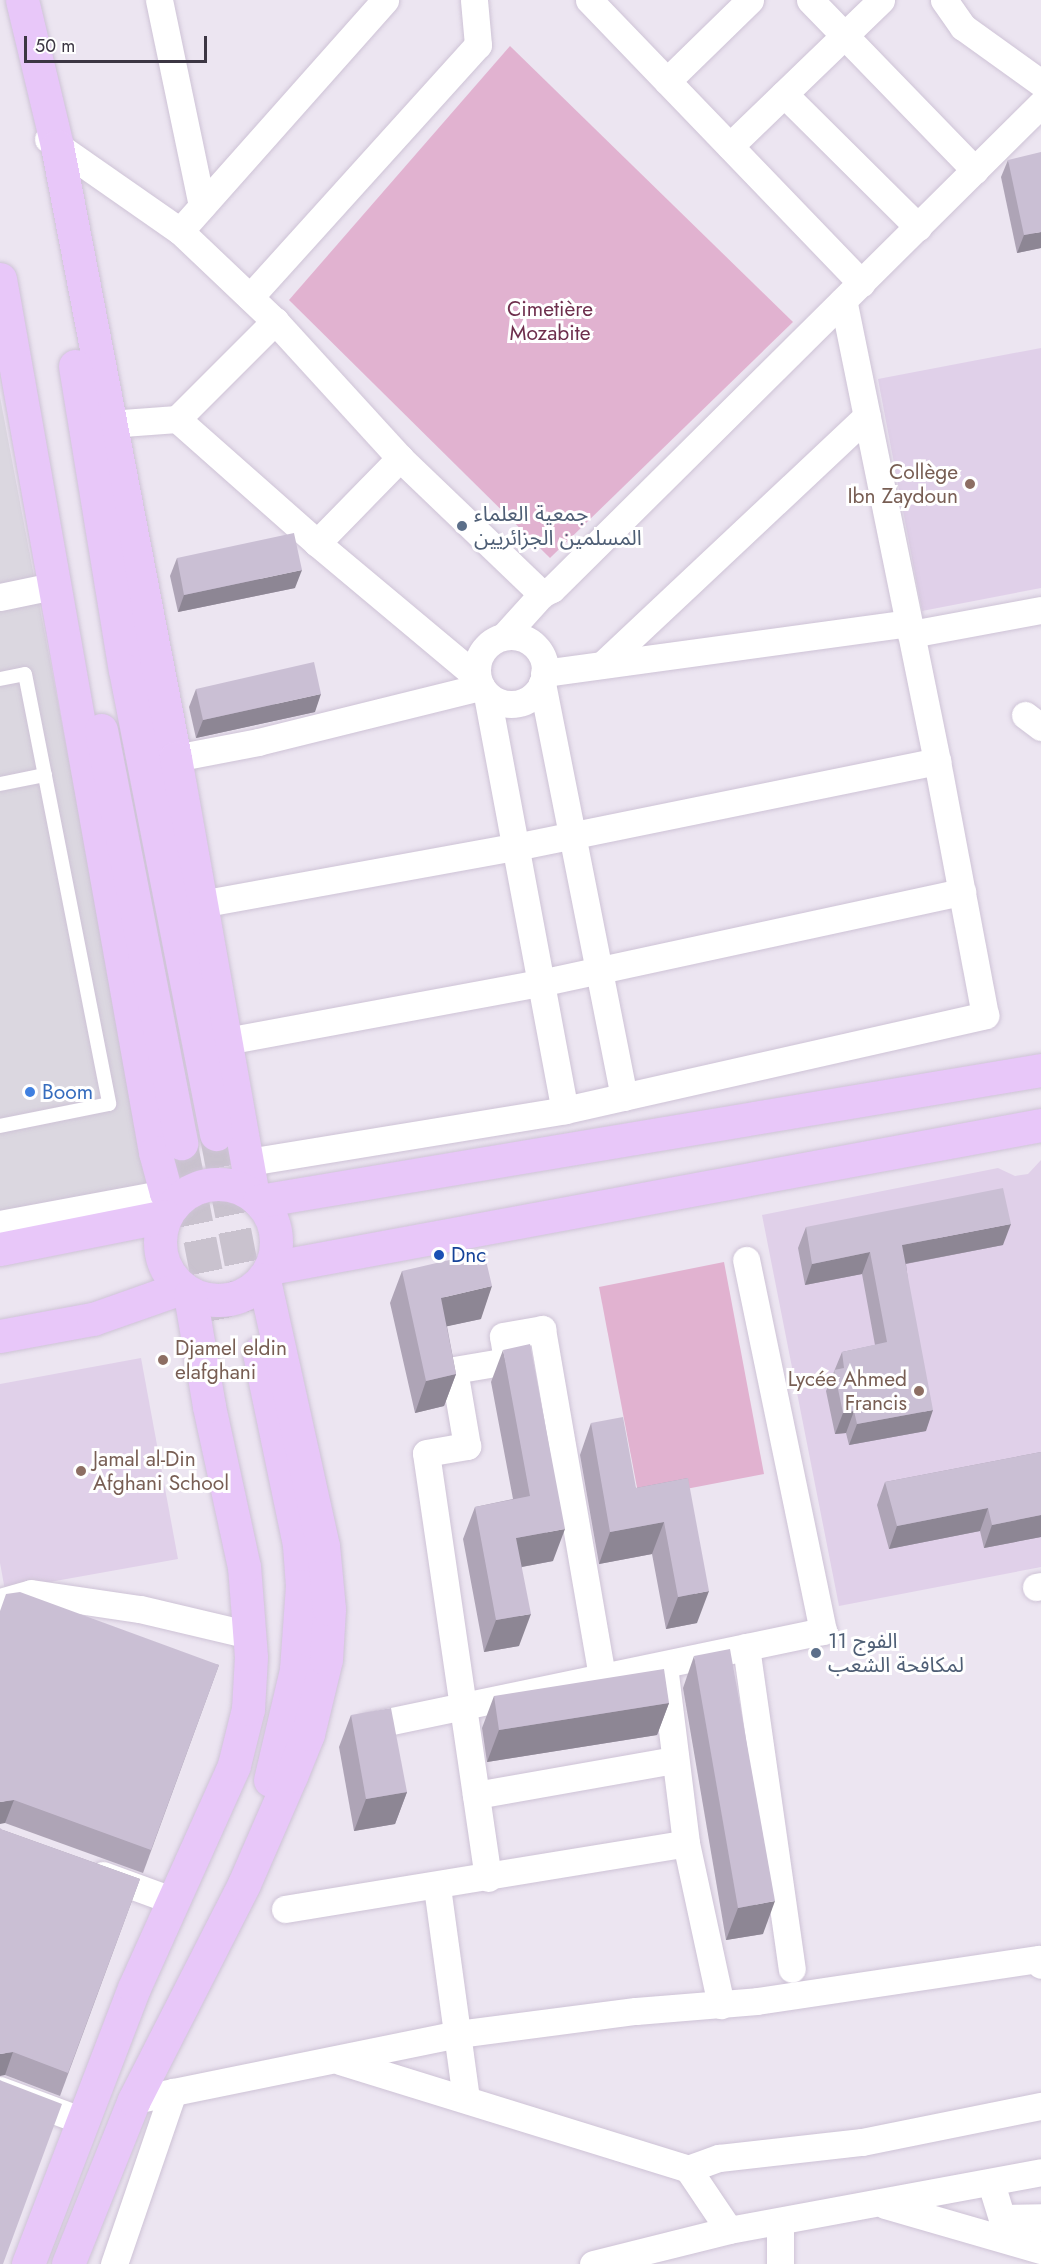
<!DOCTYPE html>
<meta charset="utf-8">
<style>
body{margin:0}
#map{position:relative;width:1041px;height:2264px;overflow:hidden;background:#ece5f1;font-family:Jost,"Noto Sans Arabic",sans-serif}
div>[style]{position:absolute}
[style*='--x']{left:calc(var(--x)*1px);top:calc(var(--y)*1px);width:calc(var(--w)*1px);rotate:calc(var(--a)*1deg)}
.industrial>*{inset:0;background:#dbd7e0}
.education>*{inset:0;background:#e0d0e9}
.green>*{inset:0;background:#e1b2d0}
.secondary-tunnel>*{height:33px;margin-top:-16.5px;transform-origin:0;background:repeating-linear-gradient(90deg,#c9c2ce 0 33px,transparent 0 49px)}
.roads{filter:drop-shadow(0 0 2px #cec3d6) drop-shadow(0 0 2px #cec3d6)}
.service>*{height:14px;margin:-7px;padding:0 7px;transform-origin:7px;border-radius:7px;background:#fff}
.minor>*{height:27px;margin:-13.5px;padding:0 13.5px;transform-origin:13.5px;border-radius:13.5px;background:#fff}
.minor>.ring{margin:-13.5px;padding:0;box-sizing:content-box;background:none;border:27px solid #fff;border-radius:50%}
.secondary>*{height:33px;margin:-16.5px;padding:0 16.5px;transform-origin:16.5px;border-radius:16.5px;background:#e8c7f9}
.secondary>.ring{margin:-16.5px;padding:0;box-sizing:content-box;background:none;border:33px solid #e8c7f9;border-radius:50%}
.wall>*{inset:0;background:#aea4b6}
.shaded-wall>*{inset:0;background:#8d8694}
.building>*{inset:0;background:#cabfd4}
.dots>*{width:16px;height:16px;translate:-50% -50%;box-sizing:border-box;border:3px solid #fff;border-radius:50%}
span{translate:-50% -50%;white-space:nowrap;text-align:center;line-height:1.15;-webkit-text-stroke:6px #fff;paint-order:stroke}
.park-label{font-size:21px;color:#6e2f4d}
.education-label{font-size:21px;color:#785e54}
.right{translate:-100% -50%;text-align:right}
.left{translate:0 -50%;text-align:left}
.service-label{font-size:21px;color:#4e5e75}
.shop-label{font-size:21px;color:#366cbe}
.transit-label{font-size:21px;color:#164399}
.scale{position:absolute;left:24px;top:36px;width:183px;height:27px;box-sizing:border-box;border:3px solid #3c3643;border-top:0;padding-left:8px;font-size:18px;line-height:21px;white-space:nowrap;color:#3c3643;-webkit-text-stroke:4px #fff;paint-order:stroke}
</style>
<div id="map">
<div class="industrial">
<i style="clip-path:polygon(0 397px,149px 1184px,0 1213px)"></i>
</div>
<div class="education">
<i style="clip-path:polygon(1041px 348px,1041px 588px,922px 611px,878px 379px)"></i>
<i style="clip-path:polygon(1041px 1160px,1041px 1567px,839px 1606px,762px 1215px,998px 1168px,1015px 1176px,1028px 1174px)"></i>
<i style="clip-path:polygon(141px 1358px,178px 1559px,5px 1590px,0 1563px,0 1384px)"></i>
</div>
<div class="green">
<i style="clip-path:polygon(510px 46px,793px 322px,550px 558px,289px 300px)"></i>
<i style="clip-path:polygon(724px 1262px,764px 1474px,639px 1498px,599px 1287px)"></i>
</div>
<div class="secondary-tunnel">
<i style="--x:216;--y:1134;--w:188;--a:79"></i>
<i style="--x:181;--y:1143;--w:193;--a:78.9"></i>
</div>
<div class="roads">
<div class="service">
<i style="--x:0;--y:679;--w:25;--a:-11"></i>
<i style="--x:25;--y:674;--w:438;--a:78.9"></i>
<i style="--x:109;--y:1104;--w:111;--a:168.6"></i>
<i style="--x:0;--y:784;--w:46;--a:-11.3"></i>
</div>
<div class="minor">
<i style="--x:159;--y:0;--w:210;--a:78.2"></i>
<i style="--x:589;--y:0;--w:393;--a:46.1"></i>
<i style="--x:810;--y:0;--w:237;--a:45.9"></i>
<i style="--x:944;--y:0;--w:33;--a:55"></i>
<i style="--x:963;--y:27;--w:96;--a:35.7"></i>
<i style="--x:667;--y:81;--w:116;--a:-44.3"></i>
<i style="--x:784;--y:94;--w:189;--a:44.8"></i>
<i style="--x:48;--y:139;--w:161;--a:34.9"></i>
<i style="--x:180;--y:231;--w:131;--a:43.5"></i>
<i style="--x:275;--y:321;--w:185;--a:47.6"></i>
<i style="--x:400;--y:458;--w:197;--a:43.8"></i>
<i style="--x:730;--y:146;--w:210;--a:-44"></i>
<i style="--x:180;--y:231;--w:309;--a:-48.4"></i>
<i style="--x:250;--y:297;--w:340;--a:-47.9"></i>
<i style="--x:478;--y:45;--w:45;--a:-95.1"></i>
<i style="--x:177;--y:419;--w:139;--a:-45"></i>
<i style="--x:109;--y:424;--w:68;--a:-4.2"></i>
<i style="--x:177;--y:419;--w:187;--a:41.5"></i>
<i style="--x:317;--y:543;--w:209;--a:39.9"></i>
<i style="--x:317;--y:543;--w:119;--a:-45.7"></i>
<i style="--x:0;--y:597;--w:54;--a:-11.7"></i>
<i style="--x:911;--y:634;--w:132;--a:-10.5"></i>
<i style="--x:504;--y:636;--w:57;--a:-47.9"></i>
<i style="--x:542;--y:594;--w:11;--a:-27"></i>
<i style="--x:552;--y:589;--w:689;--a:-44.76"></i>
<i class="ring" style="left:477px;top:636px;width:41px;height:41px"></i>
<i style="--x:603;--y:664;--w:362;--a:-43.2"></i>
<i style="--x:544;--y:673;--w:368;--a:-7.8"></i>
<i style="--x:542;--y:683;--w:422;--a:78.8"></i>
<i style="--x:487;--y:695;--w:422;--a:79.4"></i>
<i style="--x:1025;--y:715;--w:20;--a:37"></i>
<i style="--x:175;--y:758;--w:85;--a:-10.9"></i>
<i style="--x:258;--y:742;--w:230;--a:-13.9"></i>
<i style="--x:200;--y:904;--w:320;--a:-10.3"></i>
<i style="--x:515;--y:847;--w:431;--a:-11.5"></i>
<i style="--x:226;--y:1041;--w:319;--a:-10.5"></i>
<i style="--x:540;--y:983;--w:432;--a:-12.2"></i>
<i style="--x:249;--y:1162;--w:320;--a:-9.3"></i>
<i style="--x:565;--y:1110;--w:431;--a:-12.7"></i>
<i style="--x:985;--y:1015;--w:258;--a:-100.7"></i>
<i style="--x:937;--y:761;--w:470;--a:-101.5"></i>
<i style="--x:0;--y:1224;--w:169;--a:-10.6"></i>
<i style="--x:1036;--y:1587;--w:5;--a:-11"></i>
<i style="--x:0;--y:1602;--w:32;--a:-16"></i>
<i style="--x:31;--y:1593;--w:110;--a:8.4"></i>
<i style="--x:140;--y:1609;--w:113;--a:13.3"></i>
<i style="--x:746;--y:1647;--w:325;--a:81.9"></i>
<i style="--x:664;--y:1666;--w:178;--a:82.9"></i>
<i style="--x:686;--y:1843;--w:166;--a:77.8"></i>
<i style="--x:368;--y:1726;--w:465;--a:-11.8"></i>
<i style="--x:823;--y:1631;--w:379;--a:-101.7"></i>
<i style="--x:476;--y:1795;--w:202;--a:-10"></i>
<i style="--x:103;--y:1875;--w:76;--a:20.1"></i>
<i style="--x:488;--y:1878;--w:429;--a:-98.3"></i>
<i style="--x:426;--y:1453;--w:42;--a:-9.7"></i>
<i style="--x:467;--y:1446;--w:77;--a:-99.7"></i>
<i style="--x:454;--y:1370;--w:54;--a:-9.6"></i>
<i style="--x:507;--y:1361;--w:25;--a:-99"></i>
<i style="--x:503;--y:1336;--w:40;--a:-10"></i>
<i style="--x:542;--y:1329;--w:353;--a:80.2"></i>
<i style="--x:437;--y:1887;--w:214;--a:82.2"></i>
<i style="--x:285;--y:1909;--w:406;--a:-9.3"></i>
<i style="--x:340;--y:2061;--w:364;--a:17.2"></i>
<i style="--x:688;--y:2169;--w:33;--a:-20"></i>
<i style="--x:719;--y:2158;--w:144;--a:-6.4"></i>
<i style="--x:862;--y:2142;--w:183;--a:-11.4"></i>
<i style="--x:0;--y:2090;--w:89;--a:20.5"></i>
<i style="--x:134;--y:2100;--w:331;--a:-11.5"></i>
<i style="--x:458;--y:2034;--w:179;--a:-7.4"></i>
<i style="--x:636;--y:2011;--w:121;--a:-4.7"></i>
<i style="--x:757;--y:2001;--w:285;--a:-8.5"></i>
<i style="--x:1039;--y:1959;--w:6;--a:72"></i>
<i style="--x:688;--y:2169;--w:73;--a:56.1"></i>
<i style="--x:991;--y:2183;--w:37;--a:73"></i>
<i style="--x:1002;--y:2218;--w:41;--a:38"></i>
<i style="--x:885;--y:2205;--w:162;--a:16.1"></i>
<i style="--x:1002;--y:2218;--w:39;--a:-1"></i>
<i style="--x:114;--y:2264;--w:182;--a:-71.1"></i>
<i style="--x:593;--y:2264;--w:140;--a:-14"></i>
<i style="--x:729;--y:2230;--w:317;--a:-10.5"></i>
<i style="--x:780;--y:2264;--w:42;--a:-90"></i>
</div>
<div class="secondary">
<i style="--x:22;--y:0;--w:150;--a:76.5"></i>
<i style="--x:57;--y:146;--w:623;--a:79.09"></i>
<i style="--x:175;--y:758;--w:444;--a:79.9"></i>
<i style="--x:0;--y:279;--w:887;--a:79.93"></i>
<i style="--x:155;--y:1152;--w:42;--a:75"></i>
<i style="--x:166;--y:1193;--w:12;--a:42"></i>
<i style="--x:75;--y:366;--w:308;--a:80.7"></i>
<i style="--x:125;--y:670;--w:473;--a:78.9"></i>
<i style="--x:101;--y:730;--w:421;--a:79"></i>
<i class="ring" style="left:160px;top:1184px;width:83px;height:83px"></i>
<i style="--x:259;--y:1201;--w:793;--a:-9.51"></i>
<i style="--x:0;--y:1249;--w:168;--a:-11.3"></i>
<i style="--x:270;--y:1268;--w:784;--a:-10.51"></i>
<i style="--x:0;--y:1336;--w:95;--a:-10.4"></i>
<i style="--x:93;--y:1319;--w:93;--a:-19.4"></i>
<i style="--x:259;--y:1353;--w:196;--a:78.2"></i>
<i style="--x:299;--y:1545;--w:41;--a:85.8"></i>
<i style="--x:302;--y:1586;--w:84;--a:94.1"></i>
<i style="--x:296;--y:1670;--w:113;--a:103.3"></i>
<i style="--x:28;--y:2264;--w:296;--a:-69"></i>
<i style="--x:134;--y:1988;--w:244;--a:-65.8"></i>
<i style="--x:234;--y:1765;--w:58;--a:-76"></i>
<i style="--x:248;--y:1709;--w:52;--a:-86.7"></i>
<i style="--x:251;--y:1657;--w:90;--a:-94.4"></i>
<i style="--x:244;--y:1567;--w:165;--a:-102.3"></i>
<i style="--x:209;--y:1406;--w:113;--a:-99.7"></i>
<i style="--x:68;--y:2264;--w:177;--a:-68.1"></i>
<i style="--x:134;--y:2100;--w:242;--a:-63"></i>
<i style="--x:244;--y:1884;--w:118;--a:-66.5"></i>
<i style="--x:291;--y:1776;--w:45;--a:-68"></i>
<i style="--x:308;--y:1734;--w:77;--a:-76.5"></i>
<i style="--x:326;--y:1659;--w:50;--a:-86.6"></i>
<i style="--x:329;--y:1609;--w:63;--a:-95.4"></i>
<i style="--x:323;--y:1546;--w:273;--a:-102.5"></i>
</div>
</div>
<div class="wall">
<i style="clip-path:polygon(1008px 160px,1041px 248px,1017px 253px,1001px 177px)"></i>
<i style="clip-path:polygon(177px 558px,295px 588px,178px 612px,170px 576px)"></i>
<i style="clip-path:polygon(196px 689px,315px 712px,196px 738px,189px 707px)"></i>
<i style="clip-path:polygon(806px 1227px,1003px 1245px,906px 1264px,926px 1431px,849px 1445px,846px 1433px,835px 1434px,826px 1391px,842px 1352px,875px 1345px,862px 1274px,805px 1285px,798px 1248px)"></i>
<i style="clip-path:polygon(402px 1271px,481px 1319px,447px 1326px,456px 1374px,444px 1406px,415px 1413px,390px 1303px)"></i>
<i style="clip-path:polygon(503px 1350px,553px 1561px,522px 1567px,519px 1646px,484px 1652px,463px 1539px,475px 1507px,513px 1499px,491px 1382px)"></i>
<i style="clip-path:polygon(591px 1423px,636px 1488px,688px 1478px,697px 1623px,666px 1629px,652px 1554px,599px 1564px,580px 1455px)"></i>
<i style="clip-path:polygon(1041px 1452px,1041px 1537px,984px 1548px,980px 1531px,889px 1549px,877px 1505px,885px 1482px)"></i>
<i style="clip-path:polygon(0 1611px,219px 1665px,143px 1873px,5px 1823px)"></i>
<i style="clip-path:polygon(694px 1656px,763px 1934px,726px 1940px,683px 1688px)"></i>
<i style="clip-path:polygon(494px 1696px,669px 1703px,657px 1735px,487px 1762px,482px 1728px)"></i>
<i style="clip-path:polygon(351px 1715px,407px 1792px,395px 1824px,354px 1831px,339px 1747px)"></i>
<i style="clip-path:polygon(3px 1830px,140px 1879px,60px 2096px,5px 2075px)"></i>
</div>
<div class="shaded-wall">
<i style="clip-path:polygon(1041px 232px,1041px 248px,1017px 253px,1024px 235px)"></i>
<i style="clip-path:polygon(302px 570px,295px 588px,178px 612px,184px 595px)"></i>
<i style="clip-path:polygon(321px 694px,315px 712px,196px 738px,203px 720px)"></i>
<i style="clip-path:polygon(1011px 1224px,1003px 1245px,894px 1266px,902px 1245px)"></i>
<i style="clip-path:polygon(870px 1252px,862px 1274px,805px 1285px,812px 1264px)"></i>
<i style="clip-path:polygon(492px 1286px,481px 1319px,430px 1330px,441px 1298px)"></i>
<i style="clip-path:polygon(456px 1374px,444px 1406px,415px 1413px,426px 1381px)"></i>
<i style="clip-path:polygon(933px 1410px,926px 1431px,849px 1445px,857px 1424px)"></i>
<i style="clip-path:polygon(854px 1411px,846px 1433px,835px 1434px,843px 1413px)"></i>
<i style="clip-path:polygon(988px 1508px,980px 1531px,889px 1549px,897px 1526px)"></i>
<i style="clip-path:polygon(1041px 1515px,1041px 1537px,984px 1548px,992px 1525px)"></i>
<i style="clip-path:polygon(664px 1522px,652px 1554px,599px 1564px,610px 1532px)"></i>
<i style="clip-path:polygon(565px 1529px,553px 1561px,505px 1570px,516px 1538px)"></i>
<i style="clip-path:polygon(709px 1591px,697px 1623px,666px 1629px,678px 1597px)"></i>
<i style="clip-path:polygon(531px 1614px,519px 1646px,484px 1652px,496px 1620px)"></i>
<i style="clip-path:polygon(669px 1703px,657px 1735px,487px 1762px,499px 1730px)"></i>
<i style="clip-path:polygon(407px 1792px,395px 1824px,354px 1831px,366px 1799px)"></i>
<i style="clip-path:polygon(14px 1800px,5px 1823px,0 1824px,0 1802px)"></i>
<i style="clip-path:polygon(775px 1901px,763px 1934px,726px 1940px,738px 1908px)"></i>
<i style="clip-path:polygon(13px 2052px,5px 2075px,0 2076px,0 2054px)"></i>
</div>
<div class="building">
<i style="clip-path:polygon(1041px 152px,1041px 232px,1024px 235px,1008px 160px)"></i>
<i style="clip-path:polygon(294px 533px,302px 570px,184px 595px,177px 558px)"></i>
<i style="clip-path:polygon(314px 662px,321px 694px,203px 720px,196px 689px)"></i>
<i style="clip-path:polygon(1003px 1188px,1011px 1224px,902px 1245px,933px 1410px,857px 1424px,854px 1411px,843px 1413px,834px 1370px,844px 1368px,842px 1352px,887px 1342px,870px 1252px,812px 1264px,806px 1227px)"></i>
<i style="clip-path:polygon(484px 1252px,492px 1286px,441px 1298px,456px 1374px,426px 1381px,402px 1271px)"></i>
<i style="clip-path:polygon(530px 1344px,565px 1529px,516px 1538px,531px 1614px,496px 1620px,475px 1507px,530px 1496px,503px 1350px)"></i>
<i style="clip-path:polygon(623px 1417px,636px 1488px,688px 1478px,709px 1591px,678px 1597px,664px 1522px,610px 1532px,591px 1423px)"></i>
<i style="clip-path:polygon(1041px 1452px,1041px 1515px,992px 1525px,988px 1508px,897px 1526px,885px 1482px)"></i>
<i style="clip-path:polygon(20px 1592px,219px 1665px,151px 1850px,14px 1800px,0 1802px,0 1611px,6px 1594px)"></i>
<i style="clip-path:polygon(730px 1649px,775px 1901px,738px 1908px,694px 1656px)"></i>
<i style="clip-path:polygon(664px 1669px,669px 1703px,499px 1730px,494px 1696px)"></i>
<i style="clip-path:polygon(391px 1708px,407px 1792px,366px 1799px,351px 1715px)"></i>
<i style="clip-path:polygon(0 1828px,3px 1830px,140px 1879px,68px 2073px,13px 2052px,0 2054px)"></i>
<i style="clip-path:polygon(0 2080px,2px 2081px,62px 2104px,3px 2264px,0 2264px)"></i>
</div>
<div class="dots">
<i style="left:970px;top:484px;background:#8d6e63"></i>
<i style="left:462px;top:526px;background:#5c6f8a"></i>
<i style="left:30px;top:1092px;background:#3f7fe0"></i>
<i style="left:439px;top:1255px;background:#1a4fb4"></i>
<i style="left:163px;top:1360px;background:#8d6e63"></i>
<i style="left:919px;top:1391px;background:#8d6e63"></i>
<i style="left:81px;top:1471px;background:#8d6e63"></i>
<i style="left:816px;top:1653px;background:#5c6f8a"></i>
</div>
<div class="park-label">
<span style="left:550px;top:321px">Cimetière<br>Mozabite</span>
</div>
<div class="education-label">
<span class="right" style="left:958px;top:484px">Collège<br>Ibn Zaydoun</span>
<span class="left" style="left:175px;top:1360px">Djamel eldin<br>elafghani</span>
<span class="right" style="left:907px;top:1391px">Lycée Ahmed<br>Francis</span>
<span class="left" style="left:93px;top:1471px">Jamal al-Din<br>Afghani School</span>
</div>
<div class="service-label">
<span class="left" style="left:474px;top:526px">جمعية العلماء<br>المسلمين الجزائريين</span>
<span class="left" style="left:828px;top:1653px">الفوج 11<br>لمكافحة الشعب</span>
</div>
<div class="shop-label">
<span class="left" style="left:42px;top:1092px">Boom</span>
</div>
<div class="transit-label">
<span class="left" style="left:451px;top:1255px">Dnc</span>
</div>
<div class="scale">50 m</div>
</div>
